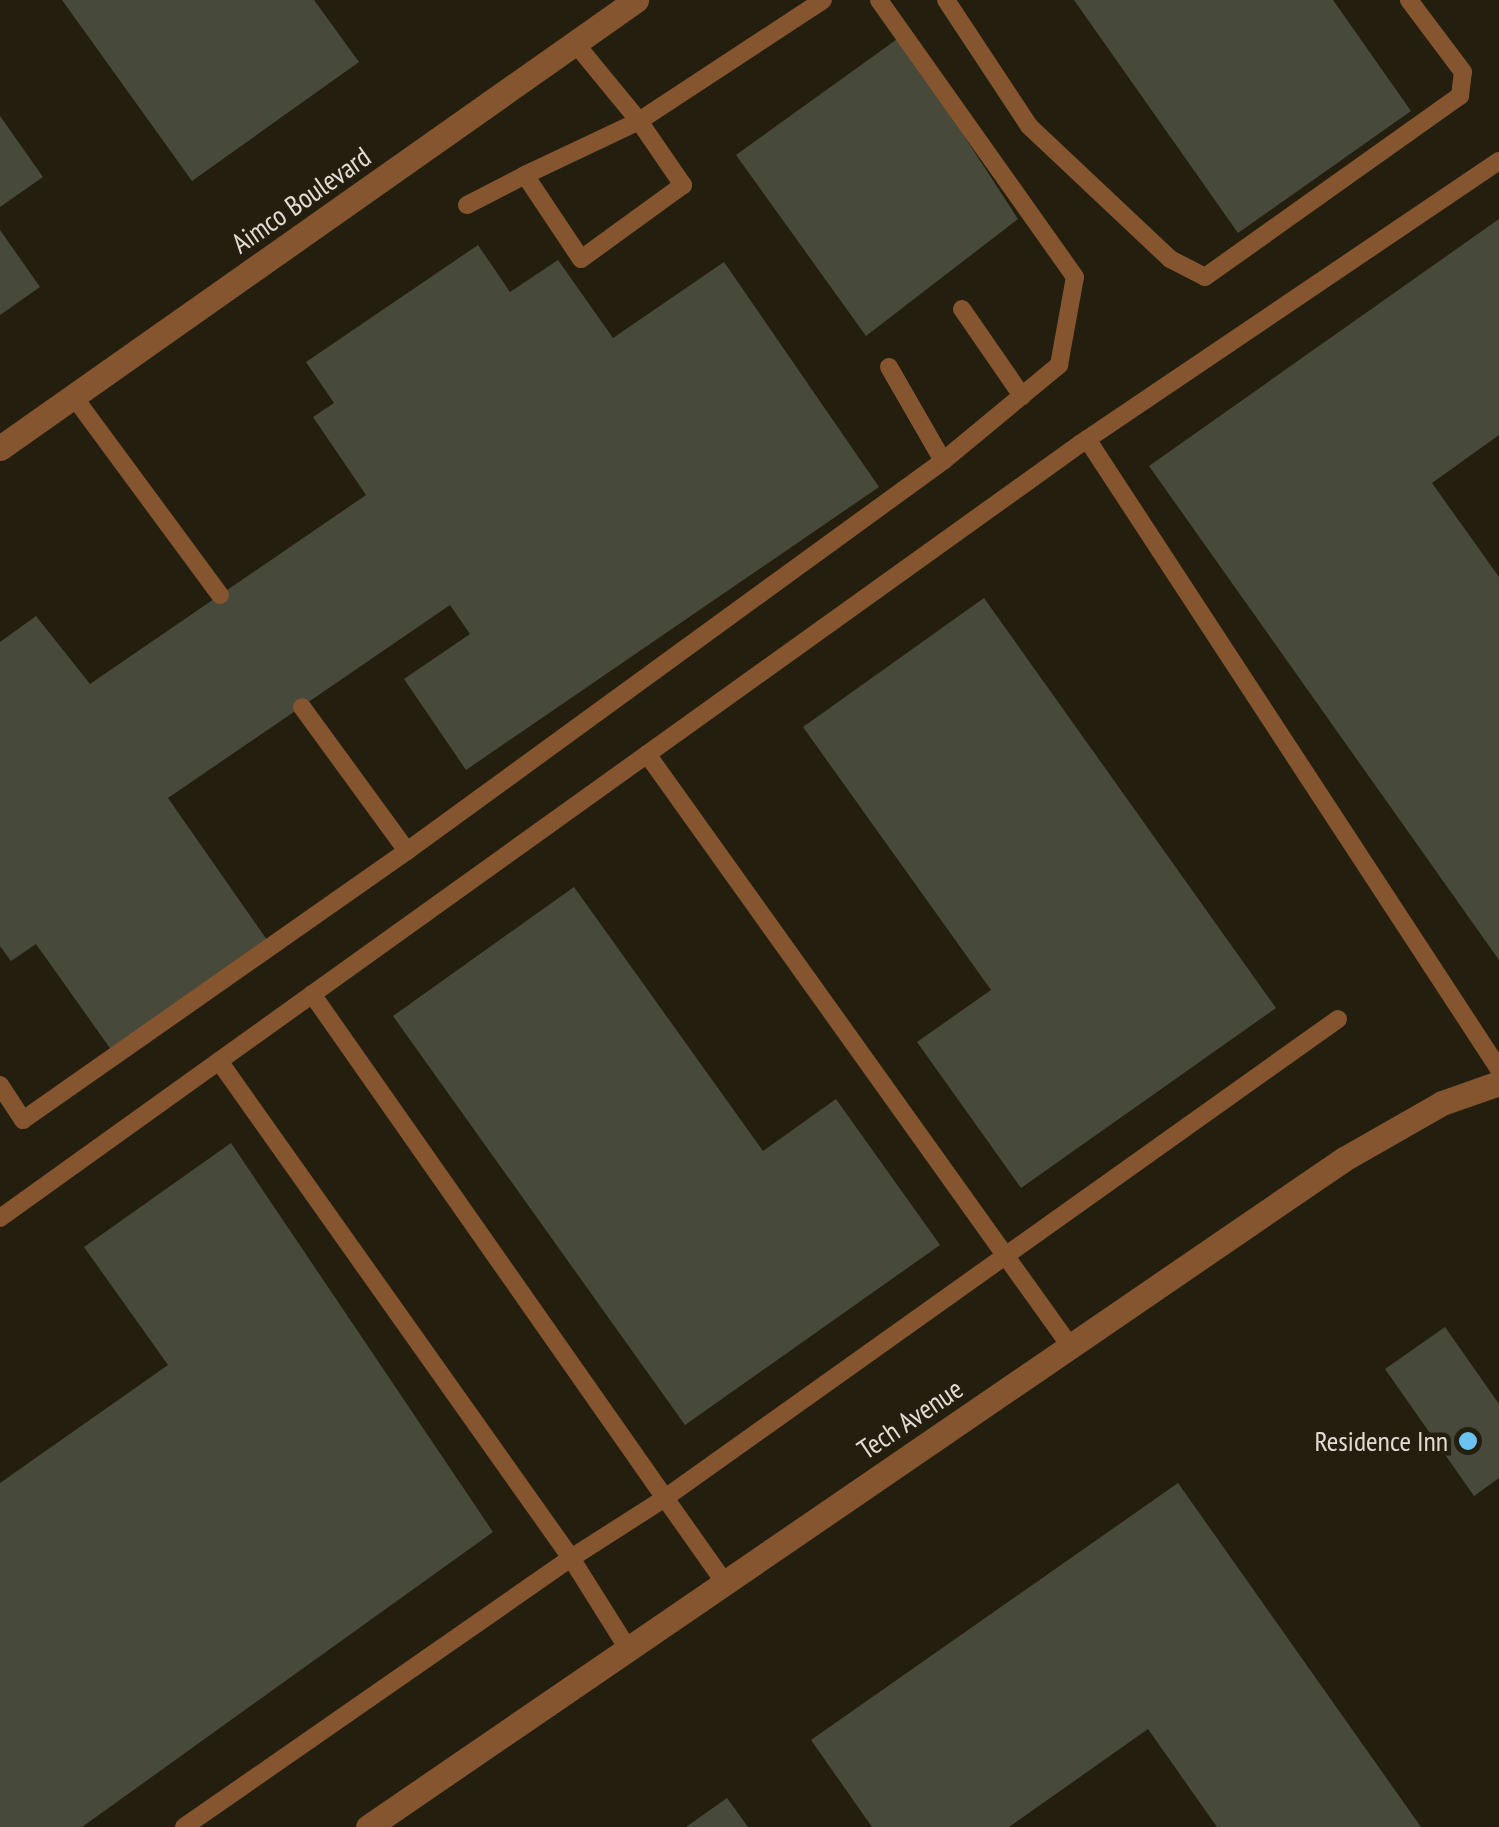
<!DOCTYPE html>
<style>
body{margin:0}
#map{position:relative;width:1499px;height:1827px;overflow:hidden;background:#241e0f;font-family:"PT Sans Narrow",sans-serif}
div>[style]{position:absolute}
[style*='--x']{left:calc(var(--x)*1px);top:calc(var(--y)*1px);width:calc(var(--w)*1px);rotate:calc(var(--a)*1deg)}
.building>*{inset:0;background:#474a3a}
.service>*{height:18px;margin:-9px;padding:0 9px;transform-origin:9px;border-radius:9px;background:#84552f}
.minor>*{height:25px;margin:-12.5px;padding:0 12.5px;transform-origin:12.5px;border-radius:12.5px;background:#84552f}
.dots>*{width:28px;height:28px;translate:-50% -50%;box-sizing:border-box;border:5px solid #241e0f;border-radius:50%}
span{translate:-50% -50%;white-space:nowrap;text-align:center;line-height:1.15;-webkit-text-stroke:9px #241e0f;paint-order:stroke}
.street-label{font-size:28px;color:#e0dcd3}
.poi-label{font-size:28px;color:#e0dcd3}
.right{translate:-100% -50%;text-align:right}
</style>
<div id="map">
<div class="building">
<i style="clip-path:polygon(62px 0,314px 0,359px 62px,192px 181px)"></i>
<i style="clip-path:polygon(1074px 0,1333px 0,1411px 111px,1238px 233px)"></i>
<i style="clip-path:polygon(900px 37px,1018px 219px,866px 336px,736px 155px)"></i>
<i style="clip-path:polygon(0 116px,43px 177px,0 207px)"></i>
<i style="clip-path:polygon(1499px 219px,1499px 435px,1432px 483px,1499px 577px,1499px 960px,1149px 466px)"></i>
<i style="clip-path:polygon(0 230px,40px 287px,0 315px)"></i>
<i style="clip-path:polygon(478px 245px,510px 292px,558px 260px,613px 338px,724px 262px,879px 487px,466px 770px,404px 679px,470px 634px,450px 605px,168px 798px,267px 940px,112px 1051px,36px 944px,11px 961px,0 946px,0 642px,36px 616px,90px 684px,366px 495px,313px 417px,334px 403px,306px 362px)"></i>
<i style="clip-path:polygon(984px 598px,1276px 1008px,1021px 1188px,917px 1042px,991px 990px,803px 727px)"></i>
<i style="clip-path:polygon(574px 887px,763px 1151px,836px 1099px,940px 1245px,685px 1425px,393px 1016px)"></i>
<i style="clip-path:polygon(231px 1143px,493px 1532px,82px 1827px,0 1827px,0 1483px,168px 1365px,84px 1247px)"></i>
<i style="clip-path:polygon(1445px 1327px,1499px 1404px,1499px 1478px,1474px 1496px,1385px 1369px)"></i>
<i style="clip-path:polygon(1178px 1483px,1421px 1827px,1217px 1827px,1148px 1729px,1009px 1827px,872px 1827px,811px 1740px)"></i>
<i style="clip-path:polygon(727px 1798px,748px 1827px,686px 1827px)"></i>
</div>
<div class="service">
<i style="--x:946;--y:0;--w:151;--a:56.6"></i>
<i style="--x:1029;--y:126;--w:194;--a:43.3"></i>
<i style="--x:1170;--y:259;--w:39;--a:27"></i>
<i style="--x:1205;--y:277;--w:313;--a:-35.4"></i>
<i style="--x:1460;--y:96;--w:24;--a:-83"></i>
<i style="--x:1463;--y:72;--w:90;--a:-126.9"></i>
<i style="--x:575;--y:43;--w:101;--a:50.6"></i>
<i style="--x:639;--y:121;--w:220;--a:-33.3"></i>
<i style="--x:639;--y:121;--w:78;--a:55.5"></i>
<i style="--x:683;--y:185;--w:126;--a:144"></i>
<i style="--x:581;--y:259;--w:101;--a:-123.7"></i>
<i style="--x:525;--y:175;--w:126;--a:-25.3"></i>
<i style="--x:467;--y:205;--w:65;--a:-27.3"></i>
<i style="--x:962;--y:309;--w:106;--a:55.4"></i>
<i style="--x:889;--y:367;--w:108;--a:60.1"></i>
<i style="--x:74;--y:397;--w:246;--a:53.6"></i>
<i style="--x:1087;--y:439;--w:753;--a:56.82"></i>
<i style="--x:647;--y:754;--w:728;--a:54.45"></i>
<i style="--x:407;--y:851;--w:663;--a:-36.04"></i>
<i style="--x:943;--y:461;--w:151;--a:-39.6"></i>
<i style="--x:1059;--y:365;--w:89;--a:-79.7"></i>
<i style="--x:1075;--y:277;--w:339;--a:-125.3"></i>
<i style="--x:312;--y:994;--w:615;--a:54.99"></i>
<i style="--x:665;--y:1498;--w:112;--a:147.4"></i>
<i style="--x:571;--y:1558;--w:107;--a:57.9"></i>
<i style="--x:0;--y:1085;--w:42;--a:56.7"></i>
<i style="--x:23;--y:1120;--w:469;--a:-35"></i>
<i style="--x:407;--y:851;--w:178;--a:-126.1"></i>
<i style="--x:0;--y:1218;--w:1329;--a:-35.63"></i>
<i style="--x:1080;--y:444;--w:506;--a:-34.04"></i>
<i style="--x:725;--y:1583;--w:104;--a:-125.2"></i>
<i style="--x:665;--y:1498;--w:826;--a:-35.44"></i>
<i style="--x:184;--y:1827;--w:471;--a:-34.8"></i>
<i style="--x:571;--y:1558;--w:609;--a:-125.31"></i>
</div>
<div class="minor">
<i style="--x:0;--y:448;--w:778;--a:-35.16"></i>
<i style="--x:368;--y:1827;--w:1183;--a:-34.39"></i>
<i style="--x:1344;--y:1159;--w:113;--a:-29.7"></i>
<i style="--x:1442;--y:1103;--w:60;--a:-19.3"></i>
</div>
<div class="dots">
<i style="left:1468px;top:1441px;background:#6bc3f2"></i>
</div>
<div class="street-label">
<span style="left:301px;top:200px;rotate:-35deg">Aimco Boulevard</span>
<span style="left:910px;top:1419px;rotate:-34deg">Tech Avenue</span>
</div>
<div class="poi-label">
<span class="right" style="left:1448px;top:1441px">Residence Inn</span>
</div>
</div>
